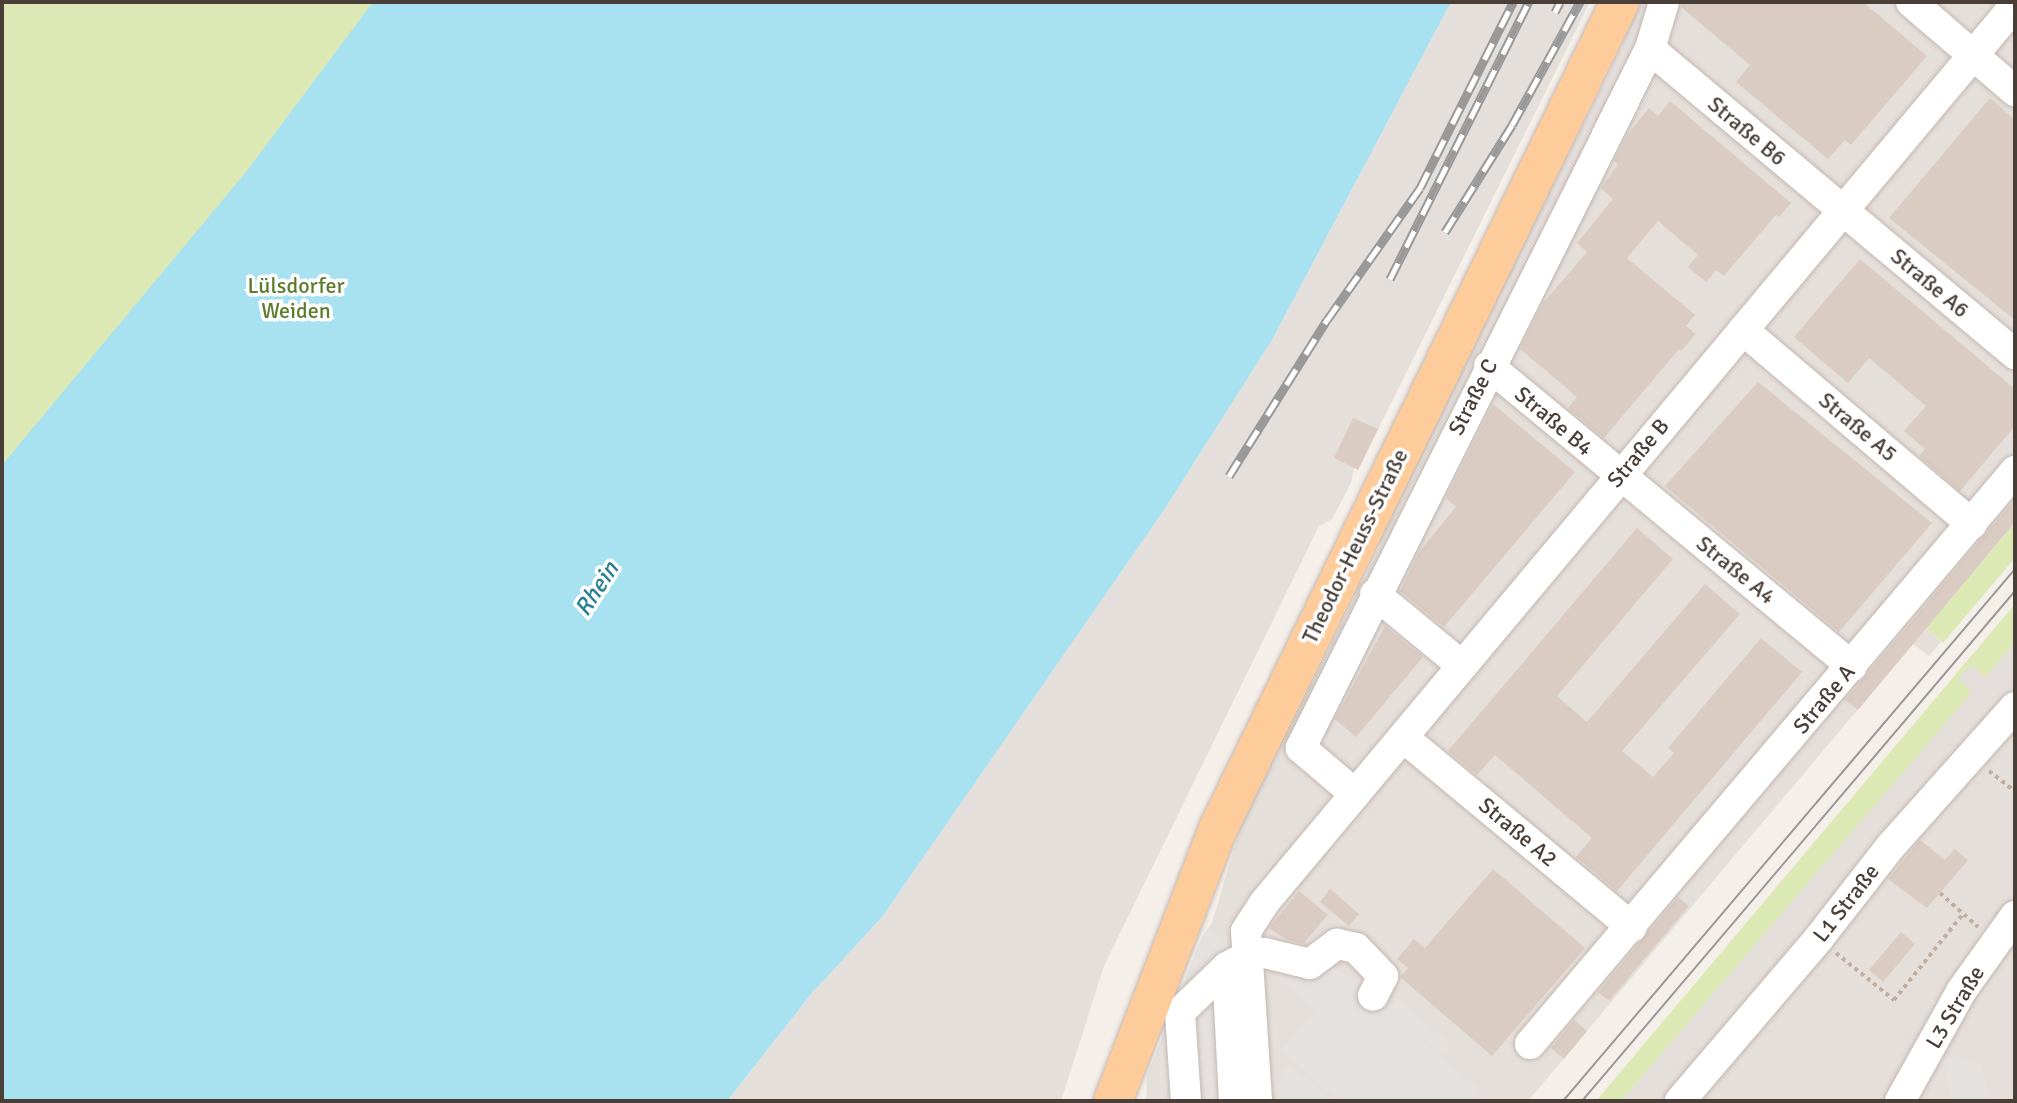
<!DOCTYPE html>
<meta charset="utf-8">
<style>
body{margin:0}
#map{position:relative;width:2017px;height:1103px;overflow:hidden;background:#f5efea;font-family:Signika,sans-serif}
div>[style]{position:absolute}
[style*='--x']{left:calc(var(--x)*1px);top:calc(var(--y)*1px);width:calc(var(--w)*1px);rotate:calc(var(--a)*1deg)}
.industrial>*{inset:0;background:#e5dfdc}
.green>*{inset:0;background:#dce9b4}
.parking>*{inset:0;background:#e4e1df}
.water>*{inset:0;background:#a8e2f1}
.building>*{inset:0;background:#daccc3}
.path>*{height:4px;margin-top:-2px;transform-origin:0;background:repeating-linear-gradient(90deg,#c2ae9e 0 4px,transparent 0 8px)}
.roads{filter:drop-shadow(0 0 2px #c4b8b0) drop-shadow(0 0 2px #c4b8b0)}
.minor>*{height:30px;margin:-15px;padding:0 15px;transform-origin:15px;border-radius:15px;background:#fff}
.major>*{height:38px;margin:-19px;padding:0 19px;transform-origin:19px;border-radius:19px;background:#fecc9b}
.tram>*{height:2px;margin:-1px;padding:0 1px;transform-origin:1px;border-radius:1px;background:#999}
.rail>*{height:9px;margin-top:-4.5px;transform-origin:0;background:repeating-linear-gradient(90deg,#fff 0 18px,#999 0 36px);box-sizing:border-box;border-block:2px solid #999}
span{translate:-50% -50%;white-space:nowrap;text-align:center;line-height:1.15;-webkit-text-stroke:7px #fff;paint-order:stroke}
.street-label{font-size:22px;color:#493f38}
.park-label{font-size:22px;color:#5b7c2b}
.water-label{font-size:24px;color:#2a7f95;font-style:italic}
.frame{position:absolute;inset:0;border:4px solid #493f38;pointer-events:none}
</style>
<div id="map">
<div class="industrial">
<i style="clip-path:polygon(1451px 2px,1590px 2px,1358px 470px,1354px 468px,1351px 483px,1332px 519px,1319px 526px,1104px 966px,1061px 1101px,727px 1101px,812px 993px,882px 917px,1164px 510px,1272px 340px)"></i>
<i style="clip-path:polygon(1640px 2px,2015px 2px,2015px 523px,1926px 628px,1941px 642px,1929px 656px,1913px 644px,1528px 1101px,1146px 1101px,1147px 1076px,1202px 937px,1212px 923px,1242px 822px,1380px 546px,1377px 533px,1614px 63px)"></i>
<i style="clip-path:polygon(2015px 642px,2015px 1101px,1621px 1101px,1971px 692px,1957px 678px,1971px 665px,1985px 677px)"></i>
</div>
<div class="green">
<i style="clip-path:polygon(2px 2px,871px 2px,2px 964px)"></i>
<i style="clip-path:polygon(2015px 523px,2015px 558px,1943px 643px,1926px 628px)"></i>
<i style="clip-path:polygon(2015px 604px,2015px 642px,1985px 677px,1971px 665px,1958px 678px,1972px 692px,1621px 1101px,1596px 1101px)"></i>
</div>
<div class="parking">
<i style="clip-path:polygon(1209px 927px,1234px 948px,1241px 1101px,1161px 1101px,1158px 1050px,1202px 937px)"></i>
<i style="clip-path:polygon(1326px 960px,1345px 976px,1315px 1010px,1277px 977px,1286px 967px,1306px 982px)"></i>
<i style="clip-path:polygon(1348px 975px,1481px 1091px,1473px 1101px,1339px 1101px,1281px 1050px)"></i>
<i style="clip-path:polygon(1396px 998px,1452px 1045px,1443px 1055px,1387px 1008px)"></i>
<i style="clip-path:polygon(1954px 1056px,1981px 1065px,1989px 1101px,1953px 1101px,1943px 1062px)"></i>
<i style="clip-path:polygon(1289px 1064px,1333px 1101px,1281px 1101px,1280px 1077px)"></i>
</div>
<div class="water">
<i style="clip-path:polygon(373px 2px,1451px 2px,1272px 340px,1164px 510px,882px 917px,812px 993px,727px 1101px,2px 1101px,2px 465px,246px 172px)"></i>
</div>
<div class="building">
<i style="clip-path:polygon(1682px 2px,1863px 2px,1927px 56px,1851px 145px,1845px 140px,1828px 159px,1736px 82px,1750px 65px,1681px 7px)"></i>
<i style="clip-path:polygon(1990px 98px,2015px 120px,2015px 320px,1889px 218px)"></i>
<i style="clip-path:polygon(1670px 101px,1791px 203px,1779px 217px,1776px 215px,1724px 276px,1716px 270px,1706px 282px,1688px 267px,1698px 255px,1658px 221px,1627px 258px,1695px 315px,1686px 326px,1696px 334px,1681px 351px,1679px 349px,1604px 438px,1568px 408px,1577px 397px,1520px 349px,1543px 303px,1587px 252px,1577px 243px,1613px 199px,1601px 188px,1618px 164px,1614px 161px,1628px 134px,1649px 108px,1658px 116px)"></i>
<i style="clip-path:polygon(1860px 259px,2015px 389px,2015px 426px,1960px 491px,1919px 456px,1925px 449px,1904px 431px,1926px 406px,1869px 358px,1848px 383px,1794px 337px)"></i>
<i style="clip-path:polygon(1758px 382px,1932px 523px,1839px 632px,1665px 486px)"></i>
<i style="clip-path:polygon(1493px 404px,1575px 472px,1444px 627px,1400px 591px,1419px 552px,1456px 507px,1446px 498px)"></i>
<i style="clip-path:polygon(1353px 418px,1378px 429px,1358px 470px,1334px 458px)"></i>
<i style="clip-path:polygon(2015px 499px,2015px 522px,1858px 710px,1845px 700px)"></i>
<i style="clip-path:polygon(1637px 528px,1673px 559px,1557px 696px,1587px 722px,1705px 584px,1740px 614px,1622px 751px,1653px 777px,1674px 753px,1668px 748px,1761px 638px,1802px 672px,1617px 891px,1576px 857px,1592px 838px,1495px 755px,1477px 775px,1448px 751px)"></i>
<i style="clip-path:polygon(1385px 626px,1423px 657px,1356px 737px,1335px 719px)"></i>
<i style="clip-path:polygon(1920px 840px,1945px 860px,1955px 849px,1968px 860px,1927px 908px,1888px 879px)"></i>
<i style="clip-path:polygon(1493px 869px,1585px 948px,1492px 1056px,1400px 977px,1408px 968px,1397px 959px,1414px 939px,1425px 948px)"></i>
<i style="clip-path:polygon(1330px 889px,1359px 914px,1349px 926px,1320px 902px)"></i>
<i style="clip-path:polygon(1299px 891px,1328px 915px,1303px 944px,1288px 940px,1269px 928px)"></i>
<i style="clip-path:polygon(1678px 897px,1689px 906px,1609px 1001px,1598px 992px)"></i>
<i style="clip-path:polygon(1901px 932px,1915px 944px,1883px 982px,1869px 970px)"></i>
<i style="clip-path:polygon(1574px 1020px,1587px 1031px,1564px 1059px,1551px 1048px)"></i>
</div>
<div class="path">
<i style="--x:1989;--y:771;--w:33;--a:38"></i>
<i style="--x:1940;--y:893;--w:51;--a:41.8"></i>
<i style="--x:1836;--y:953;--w:75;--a:39"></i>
<i style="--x:1894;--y:1000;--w:110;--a:-51.3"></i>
</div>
<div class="roads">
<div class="minor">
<i style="--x:1911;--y:2;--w:137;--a:40.6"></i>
<i style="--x:1650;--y:49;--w:476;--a:39.9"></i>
<i style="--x:1743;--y:330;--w:300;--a:40.3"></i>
<i style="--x:1489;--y:366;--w:471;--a:39.6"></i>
<i style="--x:1375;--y:594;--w:112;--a:39.5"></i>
<i style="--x:1404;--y:738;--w:296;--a:39.7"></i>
<i style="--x:1355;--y:794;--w:71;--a:-139.6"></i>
<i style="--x:1301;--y:748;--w:781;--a:-63.47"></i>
<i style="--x:1650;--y:49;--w:49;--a:-73.4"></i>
<i style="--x:1227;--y:967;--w:134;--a:87"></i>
<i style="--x:1530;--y:1044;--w:751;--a:-49.75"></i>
<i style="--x:1186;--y:1101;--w:89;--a:-93.9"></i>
<i style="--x:1180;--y:1012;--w:65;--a:-43.8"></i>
<i style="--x:1227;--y:967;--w:24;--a:-28"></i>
<i style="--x:1248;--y:956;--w:17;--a:-10"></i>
<i style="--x:1265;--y:953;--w:46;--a:13.7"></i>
<i style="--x:1310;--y:964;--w:34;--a:-37"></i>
<i style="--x:1337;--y:944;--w:19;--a:12"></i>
<i style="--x:1356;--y:948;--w:39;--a:46"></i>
<i style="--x:1383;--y:976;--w:22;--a:117"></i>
<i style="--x:1257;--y:1101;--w:170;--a:-93.7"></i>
<i style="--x:1246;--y:931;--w:33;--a:-57"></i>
<i style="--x:1264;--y:903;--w:1171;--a:-50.09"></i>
<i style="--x:1680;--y:1101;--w:214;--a:-49.5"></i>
<i style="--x:1819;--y:938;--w:117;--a:-52"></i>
<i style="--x:1891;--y:846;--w:186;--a:-48.3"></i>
<i style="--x:1900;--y:1101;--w:127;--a:-60.8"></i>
<i style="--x:1962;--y:990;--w:91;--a:-54.4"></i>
</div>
<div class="major">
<i style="--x:1113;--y:1101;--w:294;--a:-68.9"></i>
<i style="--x:1219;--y:827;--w:917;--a:-64.08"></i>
</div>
</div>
<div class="tram">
<i style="--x:1563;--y:1101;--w:698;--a:-49.65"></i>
<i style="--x:1582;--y:1101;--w:669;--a:-49.67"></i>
</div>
<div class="rail">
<i style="--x:1555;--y:12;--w:11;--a:-63"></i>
<i style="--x:1445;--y:232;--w:126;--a:-57.9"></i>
<i style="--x:1512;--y:125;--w:141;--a:-61.1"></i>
<i style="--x:1390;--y:279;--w:310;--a:-63.4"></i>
<i style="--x:1229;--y:476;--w:184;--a:-57.9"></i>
<i style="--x:1327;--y:320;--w:161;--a:-54.8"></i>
<i style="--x:1420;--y:188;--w:208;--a:-63.4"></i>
</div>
<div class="street-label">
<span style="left:1747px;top:131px;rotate:40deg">Straße B6</span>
<span style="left:1930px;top:283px;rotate:40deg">Straße A6</span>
<span style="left:1473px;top:397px;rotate:-63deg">Straße C</span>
<span style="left:1554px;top:421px;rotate:40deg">Straße B4</span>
<span style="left:1858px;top:427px;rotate:40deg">Straße A5</span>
<span style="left:1638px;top:453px;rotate:-50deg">Straße B</span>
<span style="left:1355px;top:546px;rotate:-64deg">Theodor-Heuss-Straße</span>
<span style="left:1736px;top:570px;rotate:39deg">Straße A4</span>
<span style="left:1824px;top:699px;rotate:-50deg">Straße A</span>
<span style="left:1518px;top:832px;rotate:40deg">Straße A2</span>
<span style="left:1846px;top:903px;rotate:-52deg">L1 Straße</span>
<span style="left:1955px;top:1007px;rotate:-59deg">L3 Straße</span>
</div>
<div class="park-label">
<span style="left:296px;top:298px">Lülsdorfer<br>Weiden</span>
</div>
<div class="water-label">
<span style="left:597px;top:589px;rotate:-57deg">Rhein</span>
</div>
<div class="frame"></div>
</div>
